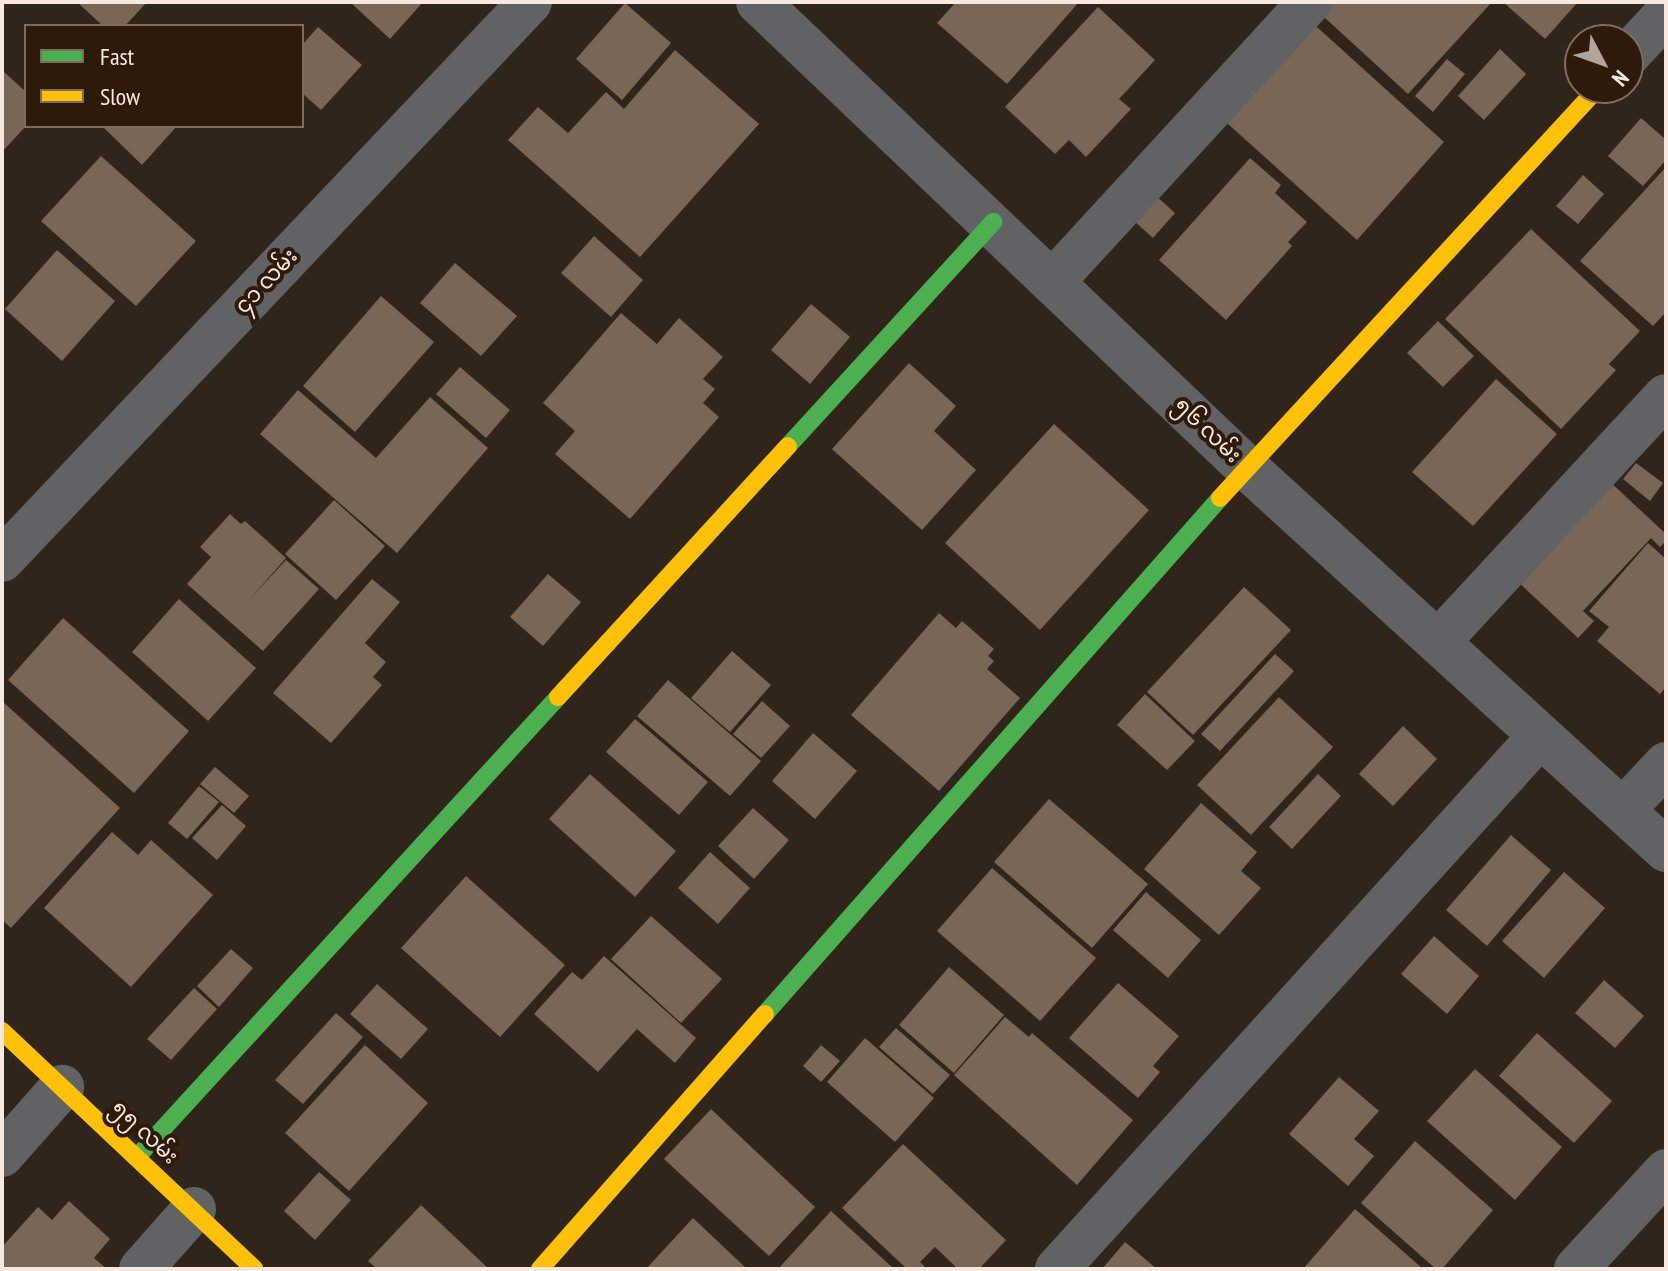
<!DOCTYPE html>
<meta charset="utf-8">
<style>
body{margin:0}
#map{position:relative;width:1668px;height:1271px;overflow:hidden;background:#30251b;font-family:"PT Sans Narrow","Noto Sans Myanmar",sans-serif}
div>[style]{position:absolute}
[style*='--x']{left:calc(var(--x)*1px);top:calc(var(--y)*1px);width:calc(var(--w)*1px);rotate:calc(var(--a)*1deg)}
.building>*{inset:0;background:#786657}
.street>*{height:44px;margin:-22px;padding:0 22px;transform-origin:22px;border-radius:22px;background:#606263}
.fast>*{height:18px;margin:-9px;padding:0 9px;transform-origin:9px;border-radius:9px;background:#4caf50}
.slow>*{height:18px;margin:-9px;padding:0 9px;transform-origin:9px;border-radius:9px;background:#ffc107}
span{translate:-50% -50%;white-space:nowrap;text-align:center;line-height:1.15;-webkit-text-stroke:8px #2e1a0a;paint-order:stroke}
.street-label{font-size:22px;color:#f7e9df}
.frame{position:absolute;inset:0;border:4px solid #f7e9df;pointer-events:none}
.legend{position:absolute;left:24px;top:24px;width:280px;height:104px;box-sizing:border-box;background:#2e1a0a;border:2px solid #7e6d5f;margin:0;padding:10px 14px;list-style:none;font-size:24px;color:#f7e9df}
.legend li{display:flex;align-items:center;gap:16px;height:40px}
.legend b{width:40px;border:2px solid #7e6d5f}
.north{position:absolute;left:1564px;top:24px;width:80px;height:80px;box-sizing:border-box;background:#2e1a0a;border:2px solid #7e6d5f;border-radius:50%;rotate:131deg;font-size:22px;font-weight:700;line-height:32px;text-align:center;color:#f7e9df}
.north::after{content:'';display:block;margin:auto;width:28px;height:36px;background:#b1a49a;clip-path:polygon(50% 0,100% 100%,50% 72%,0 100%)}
</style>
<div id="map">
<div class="building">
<i style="clip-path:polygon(77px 2px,147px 2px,125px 26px,103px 26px)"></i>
<i style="clip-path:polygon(350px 2px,423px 2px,390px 39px)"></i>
<i style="clip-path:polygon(956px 2px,1079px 2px,1007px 84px,937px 23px)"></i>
<i style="clip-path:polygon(1315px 2px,1489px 2px,1491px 3px,1408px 94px,1312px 6px)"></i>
<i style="clip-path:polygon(1503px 2px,1578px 2px,1545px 39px)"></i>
<i style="clip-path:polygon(625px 3px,671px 43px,622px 100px,576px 59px)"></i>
<i style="clip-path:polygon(1098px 7px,1155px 60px,1119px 99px,1131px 109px,1086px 157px,1069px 140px,1055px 154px,1005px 107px)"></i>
<i style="clip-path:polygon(1306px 17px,1444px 142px,1357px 240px,1218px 115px)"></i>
<i style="clip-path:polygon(318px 27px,362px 65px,321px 110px,302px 93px,302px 45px)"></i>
<i style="clip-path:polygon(1500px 49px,1526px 74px,1484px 120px,1458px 96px)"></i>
<i style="clip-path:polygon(675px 50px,759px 124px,640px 257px,508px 140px,538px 107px,568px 133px,606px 92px,624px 109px)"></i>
<i style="clip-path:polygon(1447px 59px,1465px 74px,1433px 112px,1415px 96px)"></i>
<i style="clip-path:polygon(2px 70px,26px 92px,26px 126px,2px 152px)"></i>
<i style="clip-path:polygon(1641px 118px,1664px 138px,1666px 136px,1666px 160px,1643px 186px,1608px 156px)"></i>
<i style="clip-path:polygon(102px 126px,177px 126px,142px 165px)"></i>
<i style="clip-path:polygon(101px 156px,196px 241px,136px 306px,41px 221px)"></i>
<i style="clip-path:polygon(1250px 158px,1281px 185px,1275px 193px,1307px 222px,1288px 242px,1292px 246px,1226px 320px,1159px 260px)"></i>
<i style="clip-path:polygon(1666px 167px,1666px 312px,1653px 326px,1580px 261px)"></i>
<i style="clip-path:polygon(1583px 175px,1604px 194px,1578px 224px,1556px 206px)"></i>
<i style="clip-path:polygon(1155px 195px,1175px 213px,1153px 238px,1133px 220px)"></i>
<i style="clip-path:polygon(1531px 229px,1640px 331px,1609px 364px,1616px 370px,1561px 429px,1445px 319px)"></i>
<i style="clip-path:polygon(594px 236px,643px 280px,611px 317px,561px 273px)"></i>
<i style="clip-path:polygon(57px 250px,115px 301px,62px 361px,5px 309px)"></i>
<i style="clip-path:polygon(455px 263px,517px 316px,481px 356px,420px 303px)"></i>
<i style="clip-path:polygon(381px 296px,434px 342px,355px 432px,303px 386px)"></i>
<i style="clip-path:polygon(811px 304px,850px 337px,810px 384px,771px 350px)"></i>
<i style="clip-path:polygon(621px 313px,657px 344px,679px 318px,723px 357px,703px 379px,715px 389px,703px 403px,719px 417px,630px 519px,555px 454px,575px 431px,543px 403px)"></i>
<i style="clip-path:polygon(1438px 321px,1474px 356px,1443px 387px,1407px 353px)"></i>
<i style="clip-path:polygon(909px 363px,956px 406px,934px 431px,976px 470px,922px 530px,832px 449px)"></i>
<i style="clip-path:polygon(460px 367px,510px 410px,486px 438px,436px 394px)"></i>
<i style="clip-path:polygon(1496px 379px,1557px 434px,1473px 526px,1412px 472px)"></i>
<i style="clip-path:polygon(298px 390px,376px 458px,430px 397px,488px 448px,397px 553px,260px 434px)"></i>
<i style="clip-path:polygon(1054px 424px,1149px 510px,1040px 630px,945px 543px)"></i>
<i style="clip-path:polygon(1636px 463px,1663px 483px,1650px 501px,1623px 479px)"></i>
<i style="clip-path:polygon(1608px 480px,1666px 534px,1666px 541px,1660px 547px,1651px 538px,1583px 611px,1594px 621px,1578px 638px,1516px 580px)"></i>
<i style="clip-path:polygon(334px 500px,385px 546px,336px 600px,285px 554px)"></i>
<i style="clip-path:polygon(230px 514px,241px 524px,245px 521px,286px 558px,248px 601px,286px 560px,319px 589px,263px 651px,187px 584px,211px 557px,200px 547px)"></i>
<i style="clip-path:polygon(1648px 543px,1666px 559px,1666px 687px,1660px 694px,1597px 641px,1609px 627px,1589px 611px)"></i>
<i style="clip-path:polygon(548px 574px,581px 602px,543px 646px,510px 617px)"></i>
<i style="clip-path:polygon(372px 579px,400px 602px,365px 643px,386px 662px,373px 677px,382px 685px,331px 743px,273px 693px)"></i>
<i style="clip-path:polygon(1244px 587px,1291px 630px,1193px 735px,1147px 692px)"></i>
<i style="clip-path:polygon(179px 599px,256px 668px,208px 721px,132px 652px)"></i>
<i style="clip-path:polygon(939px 613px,956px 628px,962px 621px,994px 649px,988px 656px,994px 661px,987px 669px,1020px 698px,939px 791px,851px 715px)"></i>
<i style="clip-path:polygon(63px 618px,189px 731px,134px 793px,8px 680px)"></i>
<i style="clip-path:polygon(732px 651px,771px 685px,730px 732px,691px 698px)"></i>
<i style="clip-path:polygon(1275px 654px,1294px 671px,1220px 751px,1201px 734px)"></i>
<i style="clip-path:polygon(668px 680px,761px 761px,730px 796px,637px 716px)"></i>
<i style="clip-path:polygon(1145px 694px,1195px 741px,1167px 770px,1117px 725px)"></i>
<i style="clip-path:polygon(1279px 697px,1333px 747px,1251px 835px,1197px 785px)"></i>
<i style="clip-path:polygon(2px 701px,120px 808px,11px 928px,2px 920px)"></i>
<i style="clip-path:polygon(762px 701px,790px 726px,761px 758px,733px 734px)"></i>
<i style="clip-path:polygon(635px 719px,708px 782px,679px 815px,606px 752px)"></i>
<i style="clip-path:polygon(1403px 726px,1437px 759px,1393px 806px,1359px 774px)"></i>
<i style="clip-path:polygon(813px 733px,857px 771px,815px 819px,772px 781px)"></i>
<i style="clip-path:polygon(215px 767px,249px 796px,234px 813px,200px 784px)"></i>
<i style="clip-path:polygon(590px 774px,676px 851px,635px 897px,549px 819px)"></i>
<i style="clip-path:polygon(1318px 774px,1341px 796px,1292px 849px,1269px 827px)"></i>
<i style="clip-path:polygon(199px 786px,219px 802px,187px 839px,168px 823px)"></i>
<i style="clip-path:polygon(1049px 799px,1148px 884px,1092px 948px,994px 862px)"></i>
<i style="clip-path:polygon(1201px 803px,1257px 852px,1241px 871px,1261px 888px,1219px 935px,1144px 869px)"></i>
<i style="clip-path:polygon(222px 805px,246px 826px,217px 860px,192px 838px)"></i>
<i style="clip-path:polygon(753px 808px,789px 840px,754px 879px,718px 846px)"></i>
<i style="clip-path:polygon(112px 832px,138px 855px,151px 840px,213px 895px,131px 987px,44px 908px)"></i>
<i style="clip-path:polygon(1511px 835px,1551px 870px,1487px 946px,1446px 910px)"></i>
<i style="clip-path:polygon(710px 852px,750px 888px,718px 924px,678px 888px)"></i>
<i style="clip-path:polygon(992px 868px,1096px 958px,1040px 1021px,937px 931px)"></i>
<i style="clip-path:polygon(1564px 872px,1605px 908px,1544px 978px,1502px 941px)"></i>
<i style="clip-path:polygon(466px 876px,565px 965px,500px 1037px,401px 948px)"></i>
<i style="clip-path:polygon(1146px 892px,1201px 940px,1168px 978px,1113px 930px)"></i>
<i style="clip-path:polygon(651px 916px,722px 979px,681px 1023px,611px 959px)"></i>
<i style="clip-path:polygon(1434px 936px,1479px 976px,1447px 1014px,1401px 974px)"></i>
<i style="clip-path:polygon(231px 949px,253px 968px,219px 1007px,197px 986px)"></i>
<i style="clip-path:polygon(604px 956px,696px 1038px,675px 1063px,637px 1029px,598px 1072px,534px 1014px,572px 972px,582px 980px)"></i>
<i style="clip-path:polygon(949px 967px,1004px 1015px,954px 1073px,899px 1025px)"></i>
<i style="clip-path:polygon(1604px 980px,1644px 1016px,1615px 1048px,1575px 1013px)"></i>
<i style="clip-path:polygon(1118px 983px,1179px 1036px,1153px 1066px,1160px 1072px,1138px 1098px,1069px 1038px)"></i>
<i style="clip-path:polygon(377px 984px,428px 1029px,401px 1059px,350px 1014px)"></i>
<i style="clip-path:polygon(194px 988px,217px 1009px,171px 1060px,147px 1039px)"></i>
<i style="clip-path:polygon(336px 1013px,363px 1037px,303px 1104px,275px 1080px)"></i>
<i style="clip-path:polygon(1005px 1017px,1029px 1037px,1032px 1033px,1133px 1120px,1077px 1185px,954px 1075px)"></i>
<i style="clip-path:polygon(896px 1028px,950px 1075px,933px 1094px,879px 1047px)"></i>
<i style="clip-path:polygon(1537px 1033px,1612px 1101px,1574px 1143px,1499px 1076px)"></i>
<i style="clip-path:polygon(865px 1038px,934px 1098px,895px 1142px,827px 1082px)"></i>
<i style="clip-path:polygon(365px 1045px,428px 1103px,349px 1191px,285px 1133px)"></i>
<i style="clip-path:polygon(821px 1045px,840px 1061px,821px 1082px,803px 1066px)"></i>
<i style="clip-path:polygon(1475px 1069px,1562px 1147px,1515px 1200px,1427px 1121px)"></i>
<i style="clip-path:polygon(1339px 1077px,1379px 1111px,1354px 1139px,1374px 1156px,1348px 1186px,1289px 1134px)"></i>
<i style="clip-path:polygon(711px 1109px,815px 1207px,769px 1256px,664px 1159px)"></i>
<i style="clip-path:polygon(1415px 1141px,1493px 1210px,1442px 1269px,1436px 1269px,1361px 1203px)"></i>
<i style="clip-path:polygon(903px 1144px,1006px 1240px,979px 1269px,958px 1269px,935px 1247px,920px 1262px,927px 1269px,907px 1269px,842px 1208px)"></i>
<i style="clip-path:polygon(319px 1172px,351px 1200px,315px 1240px,284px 1211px)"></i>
<i style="clip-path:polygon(69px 1201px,110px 1239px,94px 1258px,107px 1269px,2px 1269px,2px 1247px,38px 1207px,52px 1220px)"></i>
<i style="clip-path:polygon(421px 1205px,489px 1269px,377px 1269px,368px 1261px)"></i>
<i style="clip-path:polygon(1355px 1209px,1423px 1269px,1303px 1269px)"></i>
<i style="clip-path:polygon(831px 1211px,894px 1269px,778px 1269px)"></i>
<i style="clip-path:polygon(693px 1218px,747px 1269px,646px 1269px)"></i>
<i style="clip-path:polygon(1125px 1242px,1157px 1269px,1102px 1269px)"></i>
</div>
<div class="street">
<i style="--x:758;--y:2;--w:675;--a:43.62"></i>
<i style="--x:1247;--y:468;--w:567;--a:42.36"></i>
<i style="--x:1628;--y:55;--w:56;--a:-47.2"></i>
<i style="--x:1054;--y:280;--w:378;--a:-47.4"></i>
<i style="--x:2;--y:560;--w:768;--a:-46.58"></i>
<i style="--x:1438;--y:642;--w:335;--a:-47.2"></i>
<i style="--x:1623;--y:810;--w:63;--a:-46.9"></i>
<i style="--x:2;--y:1155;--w:91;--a:-48.6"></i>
<i style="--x:141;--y:1269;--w:80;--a:-48.5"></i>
<i style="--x:1057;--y:1269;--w:719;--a:-47.82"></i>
<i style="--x:1576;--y:1269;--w:133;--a:-47.4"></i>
</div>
<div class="fast">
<i style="--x:788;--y:446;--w:304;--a:-47.5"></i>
<i style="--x:765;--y:1014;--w:688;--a:-48.59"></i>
<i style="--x:137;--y:1157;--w:624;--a:-47.53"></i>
</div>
<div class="slow">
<i style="--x:1220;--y:498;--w:558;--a:-47.33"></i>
<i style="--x:558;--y:697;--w:340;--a:-47.5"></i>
<i style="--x:2;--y:1031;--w:347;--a:43.3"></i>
<i style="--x:540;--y:1269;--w:340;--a:-48.6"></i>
</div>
<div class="street-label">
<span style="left:266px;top:281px;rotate:-47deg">၄၁ လမ်း</span>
<span style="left:1208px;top:430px;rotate:44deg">၅၆ လမ်း</span>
<span style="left:145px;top:1132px;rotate:43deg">၅၅ လမ်း</span>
</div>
<div class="frame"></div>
<ul class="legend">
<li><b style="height:10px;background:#4caf50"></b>Fast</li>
<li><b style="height:10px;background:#ffc107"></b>Slow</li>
</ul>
<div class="north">N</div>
</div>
